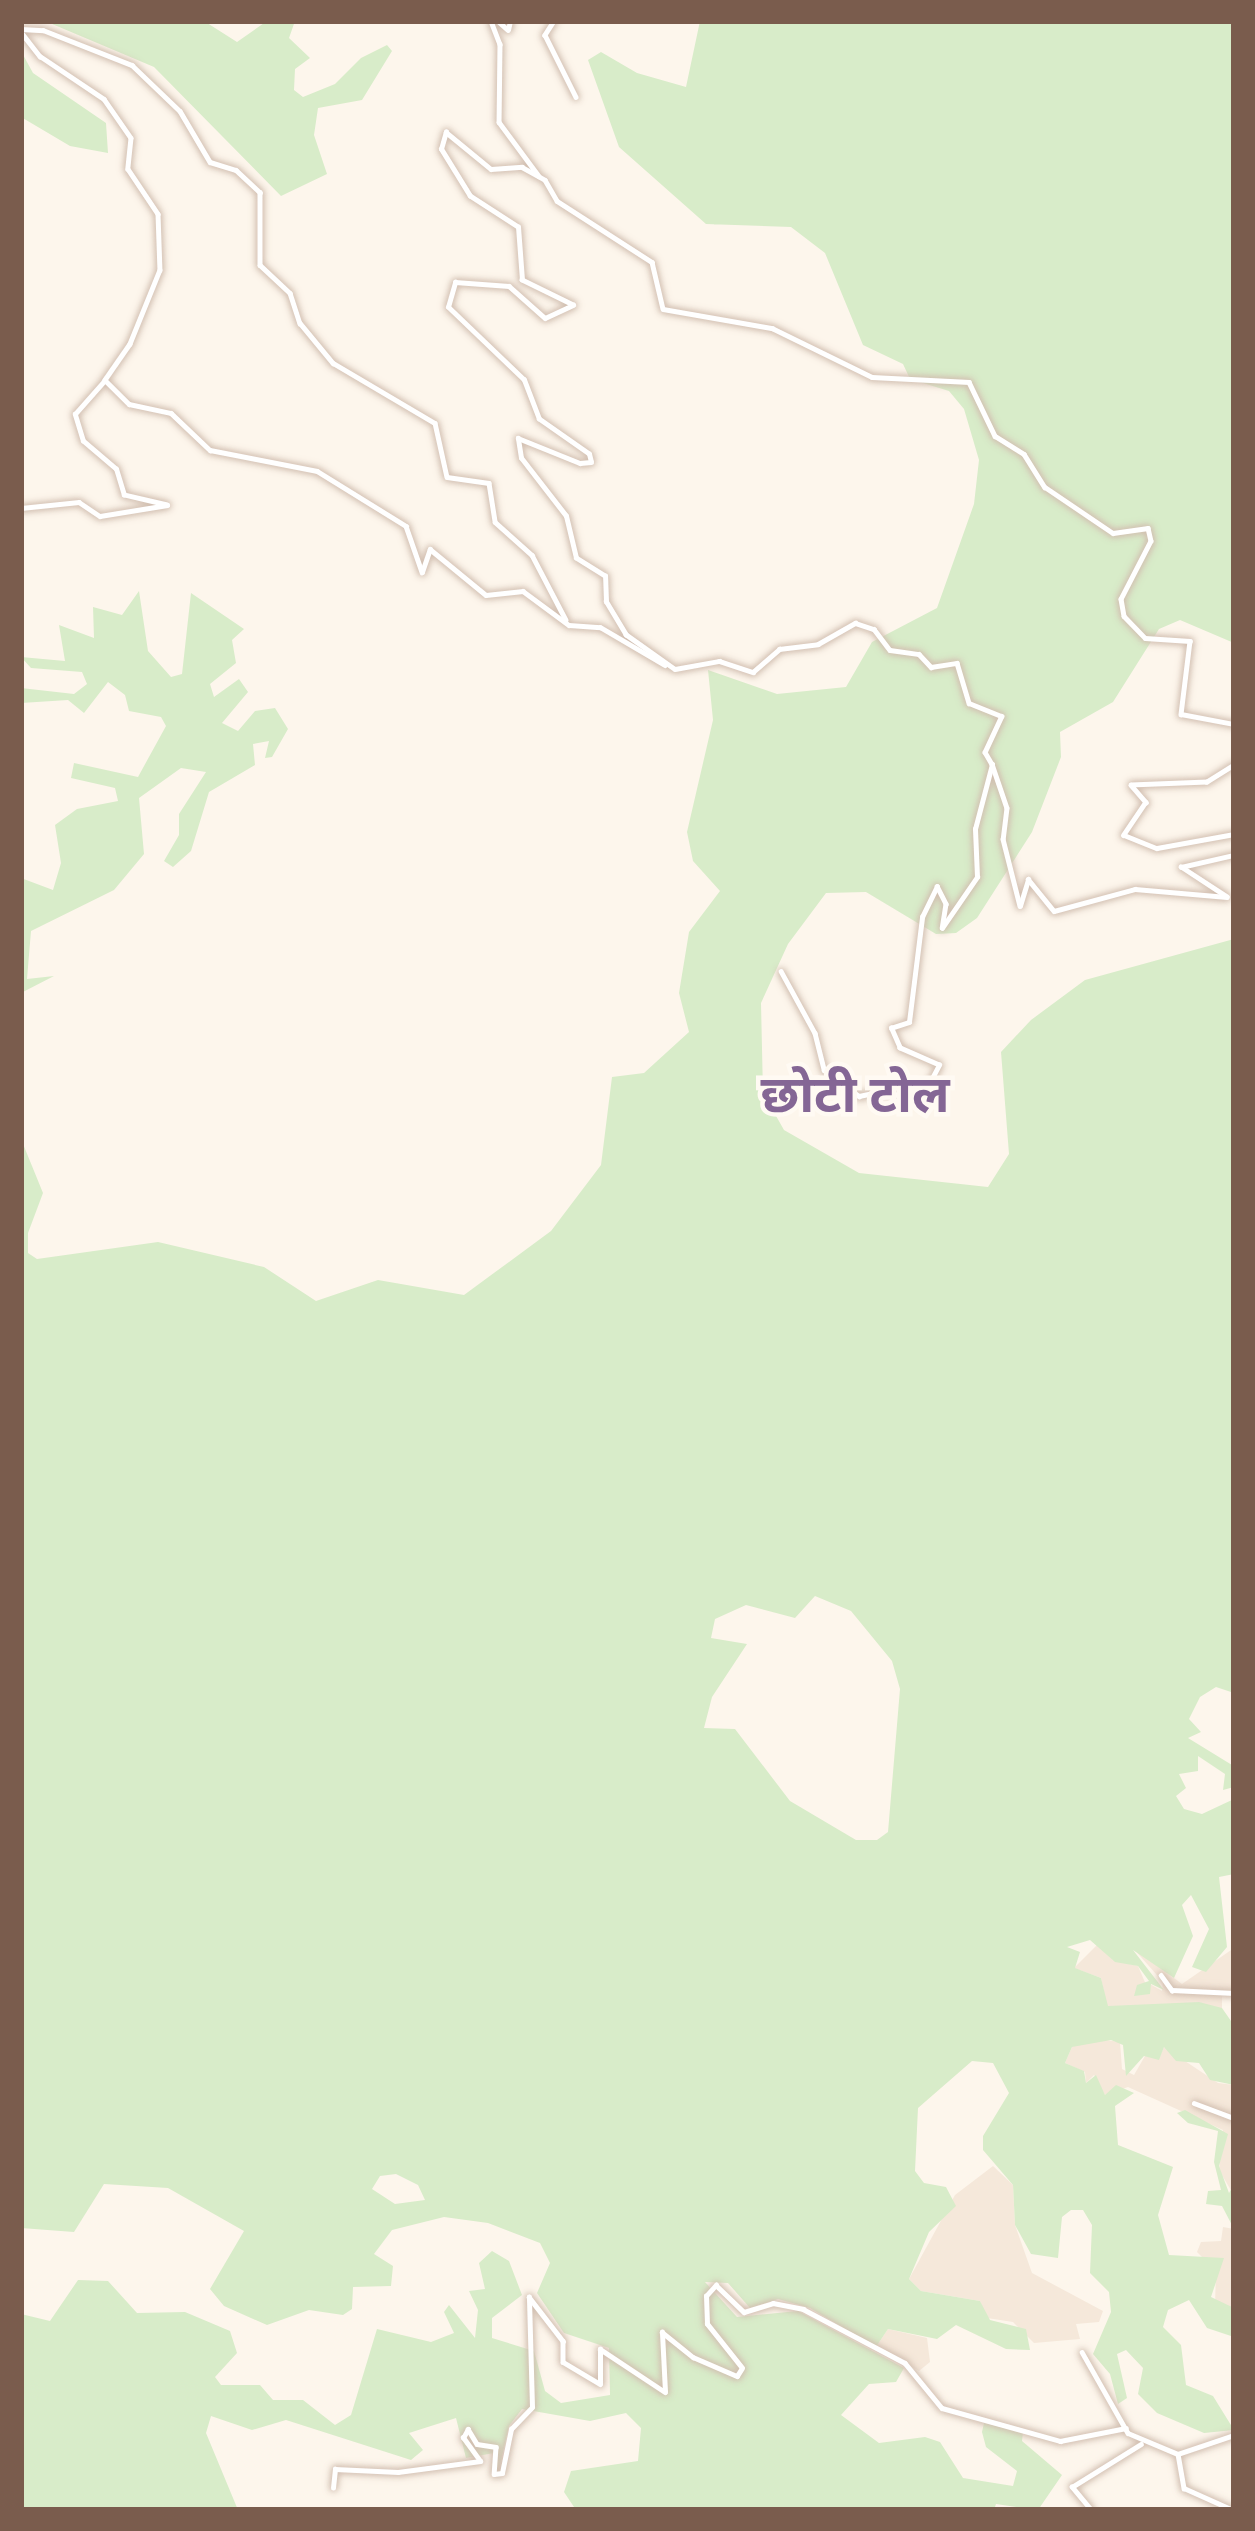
<!DOCTYPE html>
<meta charset="utf-8">
<style>
body{margin:0}
#map{position:relative;width:1255px;height:2531px;overflow:hidden;background:#fdf6ec;font-family:Karla,"Noto Sans Devanagari",sans-serif}
div>[style]{position:absolute}
[style*='--x']{left:calc(var(--x)*1px);top:calc(var(--y)*1px);width:calc(var(--w)*1px);rotate:calc(var(--a)*1deg)}
.residential>*{inset:0;background:#f5e8da}
.green>*{inset:0;background:#d8ecc9}
.roads{filter:drop-shadow(0 0 3px #d1beb0) drop-shadow(0 0 3px #d1beb0)}
.street>*{height:4.5px;margin:-2.25px;padding:0 2.25px;transform-origin:2.25px;border-radius:2.25px;background:#fff}
span{translate:-50% -50%;white-space:nowrap;text-align:center;line-height:1.15;-webkit-text-stroke:9px #fffaf3;paint-order:stroke}
.quarter-label{font-size:51px;color:#846695;font-weight:700}
.frame{position:absolute;inset:0;border:24px solid #7a5c4d;pointer-events:none}
</style>
<div id="map">
<div class="residential">
<i style="clip-path:polygon(1098px 1944px,1113px 1960px,1138px 1966px,1150px 1994px,1150px 1984px,1162px 1991px,1163px 1982px,1133px 1948px,1182px 1984px,1234px 1948px,1234px 1996px,1222px 1994px,1222px 2008px,1107px 2006px,1101px 1978px,1074px 1968px)"></i>
<i style="clip-path:polygon(1091px 2038px,1120px 2042px,1122px 2069px,1134px 2075px,1145px 2056px,1160px 2056px,1164px 2047px,1218px 2083px,1234px 2085px,1232px 2192px,1219px 2170px,1223px 2130px,1128px 2087px,1105px 2095px,1094px 2075px,1086px 2083px,1085px 2072px,1065px 2063px,1072px 2047px)"></i>
<i style="clip-path:polygon(993px 2166px,1013px 2185px,1015px 2225px,1032px 2273px,1103px 2311px,1099px 2322px,1076px 2324px,1080px 2339px,1034px 2343px,1013px 2322px,987px 2318px,980px 2301px,921px 2291px,909px 2279px,955px 2195px)"></i>
<i style="clip-path:polygon(1234px 2229px,1234px 2308px,1230px 2309px,1215px 2305px,1216px 2271px,1197px 2252px,1201px 2242px,1221px 2241px,1223px 2227px)"></i>
<i style="clip-path:polygon(888px 2329px,927px 2338px,930px 2362px,919px 2371px,876px 2347px)"></i>
</div>
<div class="green">
<i style="clip-path:polygon(45px 21px,204px 21px,237px 42px,267px 21px,295px 21px,289px 38px,310px 58px,295px 69px,294px 90px,303px 97px,335px 84px,361px 58px,387px 45px,392px 51px,362px 100px,318px 108px,314px 135px,327px 174px,281px 196px,154px 67px)"></i>
<i style="clip-path:polygon(evenodd,700px 21px,1234px 21px,1234px 643px,1180px 620px,1159px 629px,1113px 702px,1060px 732px,1061px 757px,1032px 832px,977px 918px,956px 933px,936px 934px,866px 892px,826px 893px,788px 944px,761px 1003px,763px 1093px,784px 1130px,859px 1173px,988px 1187px,1009px 1154px,1001px 1052px,1031px 1020px,1085px 980px,1234px 939px,1234px 1693px,1216px 1687px,1200px 1697px,1189px 1719px,1201px 1732px,1188px 1738px,1232px 1765px,1234px 1787px,1223px 1790px,1225px 1774px,1198px 1756px,1198px 1771px,1179px 1774px,1186px 1788px,1176px 1796px,1184px 1809px,1202px 1814px,1234px 1799px,1234px 1874px,1219px 1877px,1227px 1947px,1206px 1972px,1192px 1967px,1209px 1929px,1191px 1895px,1182px 1905px,1193px 1936px,1174px 1978px,1133px 1950px,1164px 1990px,1151px 1984px,1150px 1994px,1134px 1996px,1137px 1985px,1149px 1981px,1138px 1966px,1115px 1962px,1090px 1940px,1067px 1947px,1080px 1952px,1075px 1968px,1101px 1978px,1108px 2006px,1199px 2002px,1222px 2008px,1231px 2021px,1234px 1997px,1234px 2085px,1210px 2080px,1199px 2063px,1176px 2061px,1164px 2047px,1159px 2060px,1144px 2056px,1126px 2076px,1123px 2045px,1111px 2040px,1072px 2047px,1065px 2063px,1084px 2071px,1086px 2083px,1096px 2075px,1105px 2095px,1116px 2085px,1134px 2093px,1115px 2106px,1118px 2145px,1173px 2167px,1158px 2215px,1169px 2255px,1224px 2258px,1211px 2297px,1234px 2308px,1234px 2337px,1207px 2328px,1189px 2300px,1168px 2310px,1163px 2327px,1181px 2345px,1186px 2385px,1213px 2396px,1234px 2430px,1204px 2433px,1157px 2413px,1138px 2394px,1143px 2368px,1126px 2350px,1117px 2354px,1127px 2398px,1118px 2404px,1110px 2374px,1093px 2354px,1111px 2312px,1109px 2292px,1090px 2273px,1092px 2225px,1083px 2210px,1071px 2210px,1062px 2217px,1058px 2258px,1031px 2254px,1015px 2225px,1013px 2185px,983px 2150px,983px 2136px,1009px 2093px,993px 2063px,972px 2061px,918px 2108px,915px 2171px,924px 2183px,946px 2187px,956px 2206px,929px 2232px,909px 2279px,921px 2291px,980px 2301px,990px 2320px,1026px 2329px,1030px 2350px,1006px 2349px,956px 2325px,937px 2339px,888px 2329px,876px 2347px,810px 2308px,778px 2299px,750px 2308px,728px 2283px,705px 2282px,737px 2317px,798px 2311px,904px 2368px,896px 2382px,869px 2384px,841px 2415px,879px 2443px,925px 2437px,940px 2442px,963px 2478px,1013px 2486px,1017px 2471px,986px 2447px,982px 2432px,984px 2423px,1023px 2432px,1022px 2441px,1062px 2475px,1038px 2510px,996px 2504px,994px 2510px,576px 2510px,564px 2492px,571px 2471px,638px 2461px,641px 2428px,626px 2413px,590px 2421px,522px 2409px,509px 2426px,498px 2473px,494px 2453px,466px 2458px,456px 2418px,409px 2433px,423px 2450px,411px 2460px,286px 2420px,252px 2430px,211px 2416px,206px 2433px,238px 2510px,21px 2510px,21px 2314px,50px 2321px,78px 2280px,108px 2281px,137px 2313px,185px 2312px,230px 2331px,237px 2353px,215px 2377px,221px 2385px,260px 2385px,273px 2400px,303px 2400px,335px 2425px,351px 2415px,377px 2329px,431px 2342px,454px 2333px,444px 2312px,449px 2305px,475px 2338px,478px 2310px,469px 2291px,485px 2289px,479px 2263px,492px 2251px,509px 2261px,522px 2295px,492px 2318px,492px 2338px,534px 2351px,545px 2391px,561px 2403px,610px 2395px,609px 2348px,564px 2333px,537px 2293px,550px 2263px,540px 2243px,488px 2223px,444px 2217px,392px 2230px,374px 2254px,393px 2266px,391px 2286px,353px 2287px,352px 2309px,343px 2315px,309px 2310px,267px 2325px,224px 2306px,210px 2289px,244px 2231px,168px 2188px,104px 2184px,74px 2232px,21px 2228px,21px 1139px,43px 1193px,28px 1233px,28px 1253px,37px 1259px,158px 1242px,264px 1267px,316px 1301px,378px 1280px,464px 1295px,551px 1231px,601px 1165px,612px 1077px,644px 1073px,689px 1032px,679px 993px,689px 932px,720px 891px,693px 861px,687px 832px,713px 720px,708px 670px,777px 694px,846px 687px,872px 642px,937px 608px,974px 504px,979px 460px,964px 409px,949px 391px,910px 379px,903px 364px,863px 345px,825px 253px,791px 227px,706px 224px,619px 147px,588px 60px,601px 52px,637px 73px,686px 87px,700px 21px,815px 1596px,851px 1611px,892px 1661px,900px 1689px,888px 1832px,877px 1840px,856px 1840px,790px 1801px,735px 1729px,704px 1728px,712px 1697px,747px 1644px,711px 1638px,715px 1619px,746px 1605px,795px 1618px,815px 1596px,700px 21px,396px 2174px,418px 2185px,425px 2200px,395px 2204px,372px 2189px,380px 2176px,396px 2174px)"></i>
<i style="clip-path:polygon(21px 51px,33px 73px,106px 123px,108px 153px,70px 146px,21px 117px)"></i>
<i style="clip-path:polygon(139px 591px,148px 651px,171px 677px,182px 674px,191px 593px,244px 629px,232px 640px,236px 663px,210px 684px,214px 697px,239px 679px,248px 692px,222px 723px,238px 731px,255px 711px,275px 708px,288px 729px,272px 757px,265px 758px,269px 741px,253px 744px,255px 765px,209px 792px,191px 851px,173px 867px,164px 861px,179px 835px,179px 814px,206px 772px,181px 768px,139px 798px,144px 854px,114px 890px,31px 931px,27px 979px,54px 976px,21px 993px,21px 878px,53px 890px,61px 863px,55px 825px,77px 809px,118px 801px,115px 788px,71px 778px,74px 763px,138px 777px,166px 726px,161px 717px,129px 711px,125px 695px,108px 682px,84px 713px,68px 700px,21px 703px,21px 688px,74px 694px,87px 684px,82px 672px,31px 668px,21px 657px,65px 661px,59px 625px,94px 638px,93px 607px,122px 615px)"></i>
<i style="clip-path:polygon(1185px 2110px,1228px 2134px,1219px 2166px,1229px 2193px,1234px 2184px,1234px 2229px,1222px 2206px,1206px 2204px,1208px 2191px,1221px 2190px,1214px 2162px,1218px 2131px,1188px 2123px,1177px 2113px)"></i>
</div>
<div class="roads">
<div class="street">
<i style="--x:491;--y:21;--w:25;--a:69"></i>
<i style="--x:500;--y:44;--w:78;--a:90.7"></i>
<i style="--x:499;--y:122;--w:67;--a:53.5"></i>
<i style="--x:498;--y:21;--w:13;--a:42"></i>
<i style="--x:508;--y:30;--w:9;--a:-77"></i>
<i style="--x:554;--y:21;--w:17;--a:123"></i>
<i style="--x:545;--y:35;--w:69;--a:63.4"></i>
<i style="--x:21;--y:29;--w:22;--a:3"></i>
<i style="--x:43;--y:30;--w:96;--a:21.5"></i>
<i style="--x:132;--y:65;--w:66;--a:43.8"></i>
<i style="--x:180;--y:111;--w:59;--a:59.5"></i>
<i style="--x:210;--y:162;--w:27;--a:17"></i>
<i style="--x:236;--y:170;--w:33;--a:43"></i>
<i style="--x:260;--y:192;--w:73;--a:90"></i>
<i style="--x:260;--y:265;--w:41;--a:43"></i>
<i style="--x:290;--y:293;--w:32;--a:72"></i>
<i style="--x:300;--y:323;--w:52;--a:50.5"></i>
<i style="--x:333;--y:363;--w:118;--a:30.5"></i>
<i style="--x:435;--y:423;--w:55;--a:77.5"></i>
<i style="--x:447;--y:477;--w:42;--a:8.1"></i>
<i style="--x:489;--y:483;--w:39;--a:81"></i>
<i style="--x:495;--y:522;--w:50;--a:41.7"></i>
<i style="--x:532;--y:555;--w:73;--a:62.4"></i>
<i style="--x:21;--y:32;--w:31;--a:52"></i>
<i style="--x:40;--y:56;--w:77;--a:33.9"></i>
<i style="--x:104;--y:99;--w:47;--a:55.3"></i>
<i style="--x:131;--y:138;--w:31;--a:96"></i>
<i style="--x:128;--y:169;--w:54;--a:56.3"></i>
<i style="--x:158;--y:214;--w:56;--a:88"></i>
<i style="--x:160;--y:270;--w:80;--a:112.1"></i>
<i style="--x:130;--y:344;--w:44;--a:124.8"></i>
<i style="--x:21;--y:508;--w:58;--a:-5.9"></i>
<i style="--x:79;--y:502;--w:25;--a:34"></i>
<i style="--x:100;--y:516;--w:68;--a:-9.3"></i>
<i style="--x:167;--y:505;--w:44;--a:-166.9"></i>
<i style="--x:124;--y:495;--w:27;--a:-107"></i>
<i style="--x:116;--y:469;--w:43;--a:-139.7"></i>
<i style="--x:83;--y:441;--w:28;--a:-107"></i>
<i style="--x:75;--y:414;--w:45;--a:-48.6"></i>
<i style="--x:105;--y:380;--w:34;--a:45"></i>
<i style="--x:129;--y:404;--w:43;--a:12.1"></i>
<i style="--x:171;--y:413;--w:54;--a:43.5"></i>
<i style="--x:210;--y:450;--w:109;--a:11.1"></i>
<i style="--x:317;--y:471;--w:105;--a:31.7"></i>
<i style="--x:406;--y:526;--w:49;--a:70.8"></i>
<i style="--x:422;--y:572;--w:24;--a:-71"></i>
<i style="--x:430;--y:549;--w:72;--a:39.4"></i>
<i style="--x:486;--y:595;--w:37;--a:-6"></i>
<i style="--x:523;--y:591;--w:57;--a:36.5"></i>
<i style="--x:569;--y:625;--w:31;--a:4"></i>
<i style="--x:600;--y:627;--w:75;--a:30.3"></i>
<i style="--x:674;--y:669;--w:59;--a:-144.7"></i>
<i style="--x:626;--y:635;--w:39;--a:-121"></i>
<i style="--x:606;--y:602;--w:26;--a:-92"></i>
<i style="--x:605;--y:576;--w:34;--a:-148"></i>
<i style="--x:576;--y:558;--w:43;--a:-103.4"></i>
<i style="--x:566;--y:516;--w:73;--a:-127.8"></i>
<i style="--x:521;--y:458;--w:20;--a:-99"></i>
<i style="--x:518;--y:438;--w:67;--a:22"></i>
<i style="--x:580;--y:463;--w:11;--a:-5"></i>
<i style="--x:591;--y:462;--w:8;--a:-104"></i>
<i style="--x:589;--y:454;--w:61;--a:-145"></i>
<i style="--x:539;--y:419;--w:42;--a:-111"></i>
<i style="--x:524;--y:380;--w:105;--a:-136.2"></i>
<i style="--x:448;--y:307;--w:26;--a:-74"></i>
<i style="--x:455;--y:282;--w:54;--a:4.2"></i>
<i style="--x:509;--y:286;--w:48;--a:41.6"></i>
<i style="--x:545;--y:318;--w:31;--a:-25"></i>
<i style="--x:573;--y:305;--w:57;--a:-153.9"></i>
<i style="--x:522;--y:280;--w:53;--a:-94.3"></i>
<i style="--x:518;--y:227;--w:57;--a:-147.1"></i>
<i style="--x:470;--y:196;--w:55;--a:-121.7"></i>
<i style="--x:441;--y:149;--w:18;--a:-74"></i>
<i style="--x:446;--y:132;--w:58;--a:39.4"></i>
<i style="--x:491;--y:169;--w:31;--a:-4"></i>
<i style="--x:522;--y:167;--w:26;--a:29"></i>
<i style="--x:545;--y:180;--w:24;--a:60"></i>
<i style="--x:557;--y:201;--w:113;--a:32.7"></i>
<i style="--x:652;--y:262;--w:48;--a:76.8"></i>
<i style="--x:663;--y:309;--w:111;--a:9.9"></i>
<i style="--x:772;--y:328;--w:111;--a:26.1"></i>
<i style="--x:872;--y:377;--w:97;--a:3"></i>
<i style="--x:969;--y:382;--w:60;--a:64.3"></i>
<i style="--x:995;--y:436;--w:34;--a:32"></i>
<i style="--x:1024;--y:454;--w:39;--a:58"></i>
<i style="--x:1045;--y:487;--w:82;--a:34.1"></i>
<i style="--x:1113;--y:533;--w:35;--a:-8"></i>
<i style="--x:1148;--y:528;--w:13;--a:77"></i>
<i style="--x:1151;--y:541;--w:65;--a:117.3"></i>
<i style="--x:1121;--y:599;--w:17;--a:80"></i>
<i style="--x:1124;--y:616;--w:30;--a:46"></i>
<i style="--x:1145;--y:638;--w:45;--a:3.8"></i>
<i style="--x:1190;--y:641;--w:74;--a:97"></i>
<i style="--x:1181;--y:714;--w:54;--a:10.7"></i>
<i style="--x:675;--y:669;--w:45;--a:-10.3"></i>
<i style="--x:719;--y:661;--w:36;--a:18"></i>
<i style="--x:753;--y:672;--w:35;--a:-41"></i>
<i style="--x:779;--y:649;--w:39;--a:-7"></i>
<i style="--x:818;--y:644;--w:43;--a:-29.6"></i>
<i style="--x:855;--y:623;--w:20;--a:18"></i>
<i style="--x:874;--y:629;--w:26;--a:53"></i>
<i style="--x:890;--y:650;--w:29;--a:8"></i>
<i style="--x:919;--y:654;--w:18;--a:47"></i>
<i style="--x:931;--y:667;--w:26;--a:-9"></i>
<i style="--x:957;--y:663;--w:42;--a:73.3"></i>
<i style="--x:969;--y:703;--w:35;--a:22"></i>
<i style="--x:1002;--y:716;--w:40;--a:115"></i>
<i style="--x:985;--y:752;--w:14;--a:60"></i>
<i style="--x:1234;--y:765;--w:32;--a:148"></i>
<i style="--x:1207;--y:782;--w:76;--a:177.7"></i>
<i style="--x:1131;--y:785;--w:23;--a:49"></i>
<i style="--x:1146;--y:802;--w:40;--a:124"></i>
<i style="--x:1124;--y:835;--w:35;--a:22"></i>
<i style="--x:1157;--y:848;--w:78;--a:-10.3"></i>
<i style="--x:781;--y:971;--w:71;--a:61.3"></i>
<i style="--x:815;--y:1033;--w:38;--a:76"></i>
<i style="--x:824;--y:1070;--w:44;--a:36.6"></i>
<i style="--x:859;--y:1096;--w:25;--a:-12"></i>
<i style="--x:883;--y:1091;--w:38;--a:15"></i>
<i style="--x:920;--y:1101;--w:41;--a:-62.2"></i>
<i style="--x:939;--y:1065;--w:43;--a:-156.4"></i>
<i style="--x:900;--y:1048;--w:22;--a:-114"></i>
<i style="--x:891;--y:1028;--w:19;--a:-18"></i>
<i style="--x:909;--y:1022;--w:106;--a:-82.9"></i>
<i style="--x:922;--y:917;--w:34;--a:-64"></i>
<i style="--x:937;--y:886;--w:20;--a:63"></i>
<i style="--x:946;--y:904;--w:24;--a:99"></i>
<i style="--x:942;--y:928;--w:62;--a:-55.5"></i>
<i style="--x:977;--y:877;--w:48;--a:-92.4"></i>
<i style="--x:975;--y:829;--w:67;--a:-75.3"></i>
<i style="--x:992;--y:764;--w:46;--a:71.2"></i>
<i style="--x:1007;--y:808;--w:31;--a:97"></i>
<i style="--x:1003;--y:839;--w:69;--a:75.8"></i>
<i style="--x:1020;--y:906;--w:28;--a:-73"></i>
<i style="--x:1028;--y:879;--w:41;--a:50.9"></i>
<i style="--x:1054;--y:911;--w:84;--a:-15.2"></i>
<i style="--x:1135;--y:889;--w:92;--a:5"></i>
<i style="--x:1227;--y:897;--w:55;--a:-146.9"></i>
<i style="--x:1181;--y:867;--w:54;--a:-12.8"></i>
<i style="--x:1161;--y:1975;--w:19;--a:54"></i>
<i style="--x:1172;--y:1990;--w:62;--a:2.8"></i>
<i style="--x:1194;--y:2103;--w:43;--a:20.6"></i>
<i style="--x:1082;--y:2352;--w:93;--a:60.4"></i>
<i style="--x:1128;--y:2433;--w:54;--a:22.8"></i>
<i style="--x:1178;--y:2454;--w:35;--a:80"></i>
<i style="--x:1184;--y:2488;--w:54;--a:24.2"></i>
<i style="--x:1178;--y:2454;--w:59;--a:-18.7"></i>
<i style="--x:333;--y:2488;--w:19;--a:-84"></i>
<i style="--x:335;--y:2469;--w:63;--a:2.7"></i>
<i style="--x:398;--y:2472;--w:83;--a:-7.6"></i>
<i style="--x:480;--y:2461;--w:29;--a:-126"></i>
<i style="--x:463;--y:2438;--w:10;--a:-61"></i>
<i style="--x:468;--y:2429;--w:17;--a:59"></i>
<i style="--x:477;--y:2444;--w:19;--a:9"></i>
<i style="--x:496;--y:2447;--w:27;--a:94"></i>
<i style="--x:494;--y:2474;--w:8;--a:-7"></i>
<i style="--x:502;--y:2473;--w:45;--a:-78.4"></i>
<i style="--x:511;--y:2429;--w:30;--a:-46"></i>
<i style="--x:532;--y:2407;--w:110;--a:-91.6"></i>
<i style="--x:529;--y:2297;--w:56;--a:52.3"></i>
<i style="--x:563;--y:2341;--w:21;--a:90"></i>
<i style="--x:563;--y:2362;--w:43;--a:30.7"></i>
<i style="--x:600;--y:2384;--w:35;--a:-90"></i>
<i style="--x:600;--y:2349;--w:78;--a:33.5"></i>
<i style="--x:665;--y:2392;--w:60;--a:-92.9"></i>
<i style="--x:662;--y:2332;--w:40;--a:39"></i>
<i style="--x:693;--y:2357;--w:48;--a:23.4"></i>
<i style="--x:737;--y:2376;--w:9;--a:-58"></i>
<i style="--x:742;--y:2368;--w:56;--a:-128.5"></i>
<i style="--x:707;--y:2324;--w:28;--a:-92"></i>
<i style="--x:706;--y:2296;--w:15;--a:-48"></i>
<i style="--x:716;--y:2285;--w:39;--a:44"></i>
<i style="--x:744;--y:2312;--w:30;--a:-17"></i>
<i style="--x:773;--y:2303;--w:31;--a:11"></i>
<i style="--x:803;--y:2309;--w:115;--a:27.9"></i>
<i style="--x:905;--y:2363;--w:58;--a:50.6"></i>
<i style="--x:942;--y:2408;--w:123;--a:15.6"></i>
<i style="--x:1060;--y:2441;--w:67;--a:-11.1"></i>
<i style="--x:1091;--y:2510;--w:30;--a:-130"></i>
<i style="--x:1072;--y:2487;--w:81;--a:-31.9"></i>
</div>
</div>
<div class="quarter-label">
<span style="left:855px;top:1095px">छोटी टोल</span>
</div>
<div class="frame"></div>
</div>
